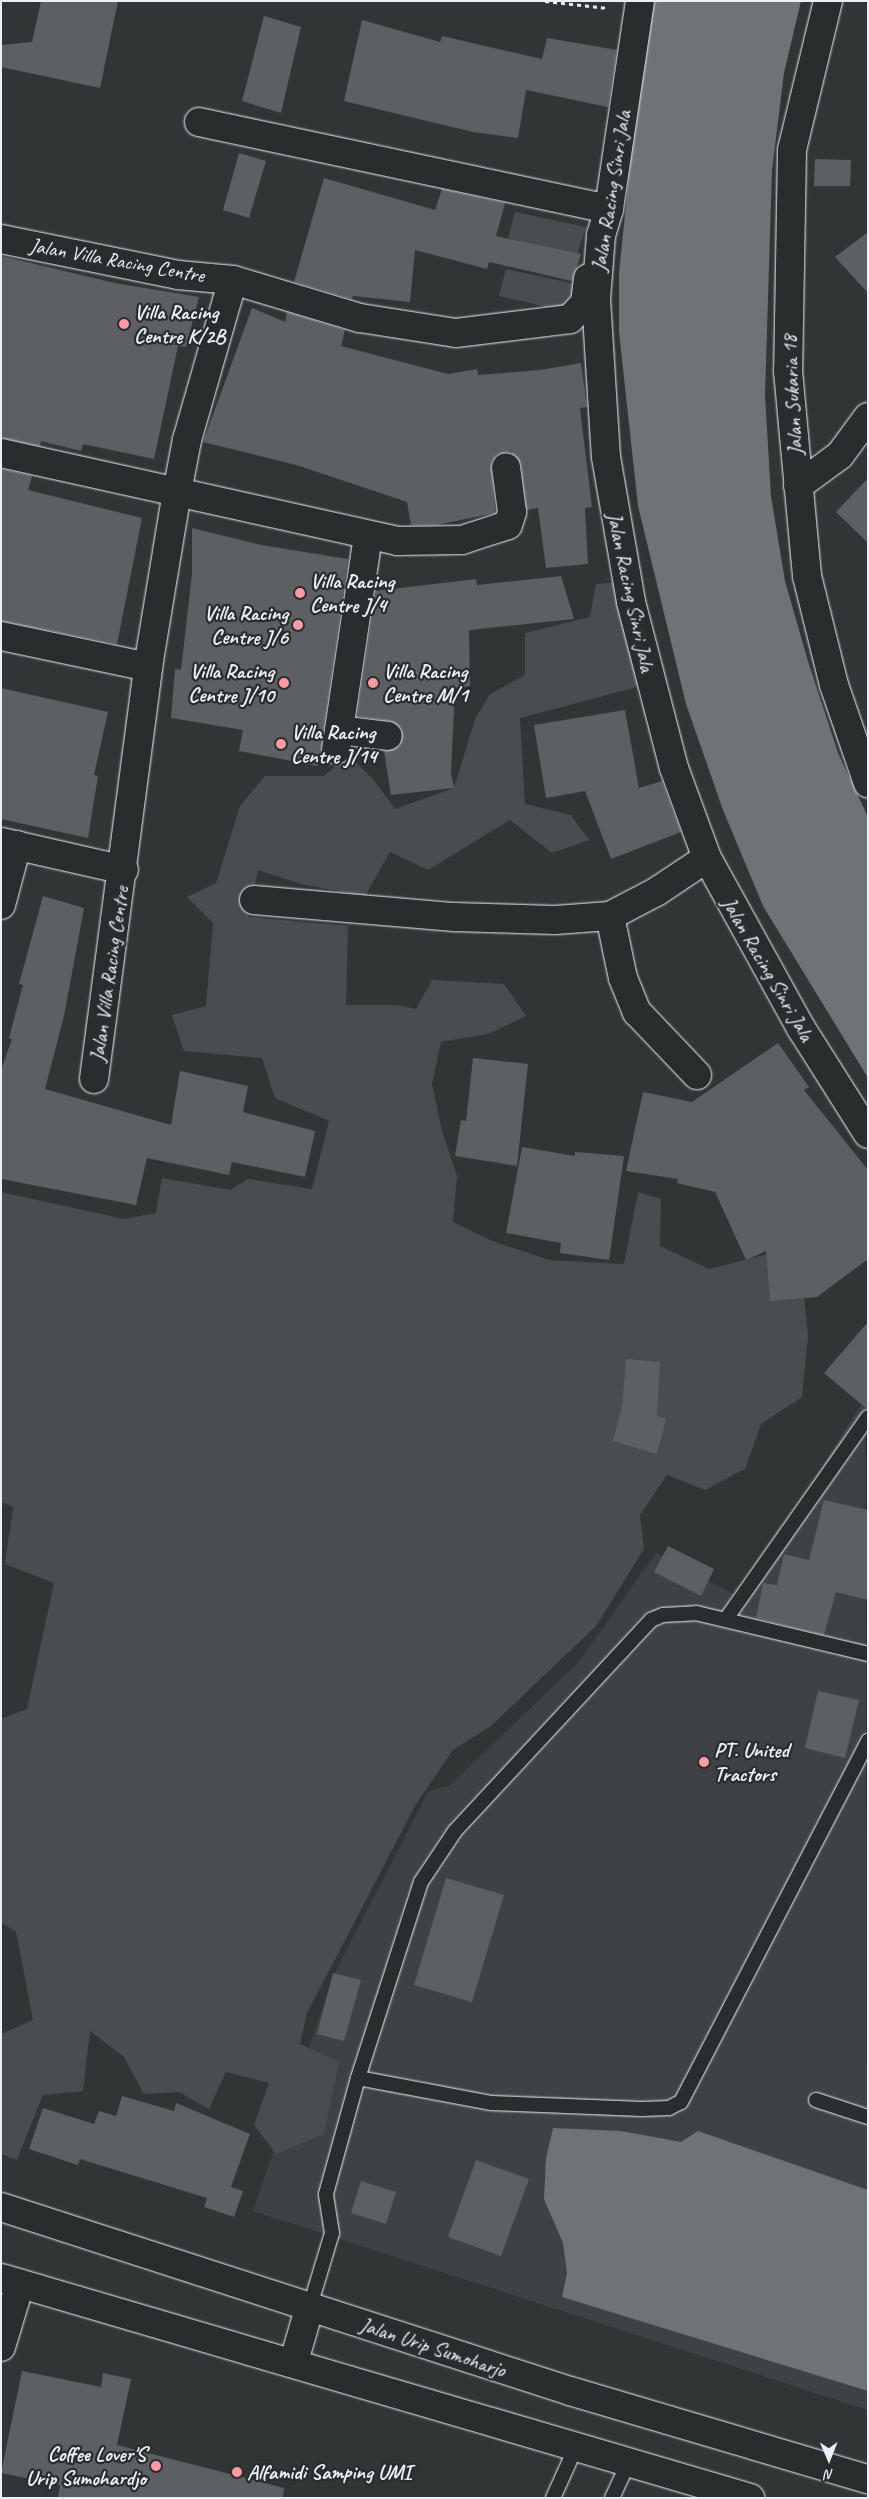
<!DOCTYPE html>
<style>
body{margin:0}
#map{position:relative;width:869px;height:2499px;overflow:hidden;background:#323536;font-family:Caveat,sans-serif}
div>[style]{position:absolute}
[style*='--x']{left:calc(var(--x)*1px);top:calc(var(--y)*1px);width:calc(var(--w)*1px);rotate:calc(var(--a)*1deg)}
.built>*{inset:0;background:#3f4244}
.green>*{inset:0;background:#494d4f}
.water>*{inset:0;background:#6e7376}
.building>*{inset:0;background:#5c6063}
.path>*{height:3px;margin-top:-1.5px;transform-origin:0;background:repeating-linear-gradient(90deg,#e8f1f8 0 4px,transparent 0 8px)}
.roads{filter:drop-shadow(0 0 1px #e8f1f8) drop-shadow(0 0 1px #e8f1f8)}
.service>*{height:14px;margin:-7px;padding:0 7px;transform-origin:7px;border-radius:7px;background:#2a2d2e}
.minor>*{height:28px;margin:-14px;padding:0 14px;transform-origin:14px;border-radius:14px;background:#2a2d2e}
.trunk>*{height:28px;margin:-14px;padding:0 14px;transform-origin:14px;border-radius:14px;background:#2a2d2e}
.dots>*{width:14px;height:14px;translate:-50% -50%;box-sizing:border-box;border:2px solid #2a2d2e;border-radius:50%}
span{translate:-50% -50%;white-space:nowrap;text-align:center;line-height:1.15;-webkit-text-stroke:4.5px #2a2d2e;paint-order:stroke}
.street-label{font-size:21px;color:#e8f1f8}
.poi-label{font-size:21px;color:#e8f1f8;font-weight:700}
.left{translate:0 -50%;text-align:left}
.right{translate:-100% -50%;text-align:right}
.frame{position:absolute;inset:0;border:2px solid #e8f1f8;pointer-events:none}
.north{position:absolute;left:804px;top:2434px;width:50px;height:50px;-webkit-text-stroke:4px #2a2d2e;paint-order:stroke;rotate:179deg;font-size:14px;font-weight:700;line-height:20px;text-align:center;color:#e8f1f8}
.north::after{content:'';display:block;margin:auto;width:18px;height:22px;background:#e8f1f8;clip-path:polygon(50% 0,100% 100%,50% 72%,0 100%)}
</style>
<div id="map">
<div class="built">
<i style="clip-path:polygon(865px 1398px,868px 2410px,253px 2211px,334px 1975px,428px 1792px,450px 1785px,578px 1663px,656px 1553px,741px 1598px)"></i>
</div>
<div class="green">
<i style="clip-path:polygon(515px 212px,586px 227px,577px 255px,508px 238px)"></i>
<i style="clip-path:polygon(506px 269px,576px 284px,568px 312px,499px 296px)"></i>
<i style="clip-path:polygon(624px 582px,652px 683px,520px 718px,525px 804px,571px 815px,589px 840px,552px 853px,510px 820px,428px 870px,390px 852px,365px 896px,301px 884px,258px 870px,248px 917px,348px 926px,346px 1005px,396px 1005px,416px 1009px,432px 980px,504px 984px,526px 1016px,488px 1034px,441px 1042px,432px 1084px,442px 1131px,457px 1176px,453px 1222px,492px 1241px,549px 1260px,624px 1264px,638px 1192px,661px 1199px,660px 1246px,709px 1269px,799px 1246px,808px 1336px,802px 1397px,761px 1424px,745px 1469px,705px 1490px,667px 1475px,640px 1515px,644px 1549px,596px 1626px,491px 1726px,453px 1750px,416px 1804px,307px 2013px,300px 2044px,339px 2062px,324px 2134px,276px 2154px,254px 2125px,269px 2083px,226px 2072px,209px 2109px,179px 2092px,144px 2094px,124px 2057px,90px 2031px,83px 2091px,43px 2095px,17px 2160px,1px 2154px,1px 2034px,33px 2020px,16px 1932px,1px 1922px,1px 1719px,27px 1709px,54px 1583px,5px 1564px,13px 1507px,1px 1502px,1px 1192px,124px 1219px,156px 1213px,162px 1178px,230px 1190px,248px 1179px,312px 1189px,329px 1121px,275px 1098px,262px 1058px,184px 1051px,172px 1015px,206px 1006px,213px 923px,187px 897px,216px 883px,240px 806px,265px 776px,324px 776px,348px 755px,374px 780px,395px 809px,454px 788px,475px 719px,490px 694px,525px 675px,525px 633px,590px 617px,596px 584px)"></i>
</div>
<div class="water">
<i style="clip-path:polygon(654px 1px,801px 1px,784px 73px,772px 170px,765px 395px,771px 496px,785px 581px,808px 661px,838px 753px,868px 817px,868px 1078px,763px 906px,723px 810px,686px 704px,638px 506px,619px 332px,619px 273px,642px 49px)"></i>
<i style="clip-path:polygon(553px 2128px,621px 2131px,681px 2142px,698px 2131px,868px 2190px,868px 2391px,562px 2297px,567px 2273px,563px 2243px,544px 2199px,546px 2158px)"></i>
</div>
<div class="building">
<i style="clip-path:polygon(41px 1px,118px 1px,100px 88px,1px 67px,1px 45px,32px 42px)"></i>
<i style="clip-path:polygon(264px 16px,301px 27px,281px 113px,242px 101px)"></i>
<i style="clip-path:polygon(362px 20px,440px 42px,442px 36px,542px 59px,547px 38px,617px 50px,608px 107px,526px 90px,518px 138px,473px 132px,344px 101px)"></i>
<i style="clip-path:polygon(239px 153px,266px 161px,249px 218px,223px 210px)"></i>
<i style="clip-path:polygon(815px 159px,851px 160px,850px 186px,814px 186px)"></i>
<i style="clip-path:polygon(324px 178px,435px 210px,442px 189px,505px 203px,496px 236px,581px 254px,572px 281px,489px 262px,487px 269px,415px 250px,410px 302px,353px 296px,352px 299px,294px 282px)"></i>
<i style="clip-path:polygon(868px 232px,868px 293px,835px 257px)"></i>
<i style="clip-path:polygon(1px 256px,115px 283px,199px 297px,186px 347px,178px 346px,154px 459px,83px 444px,81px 451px,41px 441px,40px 446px,1px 438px)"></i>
<i style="clip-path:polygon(252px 308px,285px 322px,287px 312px,345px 330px,341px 346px,448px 374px,477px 369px,478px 375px,540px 370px,581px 363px,587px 407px,580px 408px,592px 507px,585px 508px,588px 564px,546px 568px,538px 508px,527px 510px,521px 464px,511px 452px,497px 454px,491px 462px,495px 513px,436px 525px,411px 525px,407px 502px,296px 465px,203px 442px)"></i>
<i style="clip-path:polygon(1px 469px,32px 476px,28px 490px,142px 518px,117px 644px,1px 621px)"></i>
<i style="clip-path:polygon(868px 478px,868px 543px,836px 512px)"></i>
<i style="clip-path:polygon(192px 528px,261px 545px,348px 559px,318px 766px,239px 751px,243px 730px,171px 718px,175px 669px,181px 670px,192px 574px)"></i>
<i style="clip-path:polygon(561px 576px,574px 619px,469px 630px,470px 686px,455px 688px,451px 773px,454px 788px,391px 795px,384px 751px,400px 746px,402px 729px,390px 721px,357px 716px,376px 591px,476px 579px,477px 585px)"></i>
<i style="clip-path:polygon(1px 688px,108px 712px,94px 775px,98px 776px,88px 838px,1px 819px)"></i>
<i style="clip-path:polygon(625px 710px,639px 788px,662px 781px,681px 832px,611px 859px,585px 791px,546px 798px,534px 725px)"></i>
<i style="clip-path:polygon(43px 896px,84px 908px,64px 1016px,45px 1089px,171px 1125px,180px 1071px,248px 1086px,243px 1112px,315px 1131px,305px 1177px,232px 1162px,229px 1175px,147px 1158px,136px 1205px,1px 1179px,1px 1070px,12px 1039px,9px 1038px,23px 985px,19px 984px)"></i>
<i style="clip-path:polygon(778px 1043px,809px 1087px,804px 1090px,868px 1170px,868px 1259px,817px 1297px,770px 1301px,766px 1251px,746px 1260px,715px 1192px,677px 1183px,678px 1179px,626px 1171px,643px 1092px,692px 1102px)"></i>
<i style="clip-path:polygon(473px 1058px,528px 1064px,517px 1166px,455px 1156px,461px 1120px,466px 1121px)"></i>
<i style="clip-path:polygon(522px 1147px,575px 1156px,575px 1152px,624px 1156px,609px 1260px,560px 1253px,561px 1243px,506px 1233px)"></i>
<i style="clip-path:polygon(868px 1322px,868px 1408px,867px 1409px,824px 1373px)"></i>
<i style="clip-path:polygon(626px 1359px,660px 1362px,657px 1416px,666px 1419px,657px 1454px,613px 1441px,622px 1407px)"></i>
<i style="clip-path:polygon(824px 1500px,868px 1510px,868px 1600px,836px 1592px,824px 1635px,756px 1618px,763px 1583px,777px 1585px,784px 1554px,809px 1560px)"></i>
<i style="clip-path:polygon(668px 1546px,714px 1569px,701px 1596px,654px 1572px)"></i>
<i style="clip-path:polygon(818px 1691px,859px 1700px,845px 1758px,805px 1748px)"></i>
<i style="clip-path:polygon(446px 1878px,504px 1895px,472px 2002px,414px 1985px)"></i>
<i style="clip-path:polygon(333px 1973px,361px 1980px,344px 2041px,317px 2034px)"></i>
<i style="clip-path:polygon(122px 2096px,174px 2111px,176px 2103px,250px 2134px,231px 2187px,243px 2191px,234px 2217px,204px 2207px,207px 2198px,80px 2159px,78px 2165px,29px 2149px,43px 2108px,94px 2124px,99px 2111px,116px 2116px)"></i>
<i style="clip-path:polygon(476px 2160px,529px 2179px,501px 2256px,448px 2237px)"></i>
<i style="clip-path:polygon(361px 2181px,396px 2192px,386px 2224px,351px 2213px)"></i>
<i style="clip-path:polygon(22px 2371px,101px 2387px,103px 2373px,131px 2379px,117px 2445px,284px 2488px,283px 2498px,58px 2498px,60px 2485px,1px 2473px)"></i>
</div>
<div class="path">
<i style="--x:545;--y:1;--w:63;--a:6.3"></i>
</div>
<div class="roads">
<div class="service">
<i style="--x:726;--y:1619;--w:247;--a:-54.9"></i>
<i style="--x:358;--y:2078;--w:136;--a:10.6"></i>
<i style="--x:492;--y:2103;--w:150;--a:2.3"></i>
<i style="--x:642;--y:2109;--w:27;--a:-2"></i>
<i style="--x:669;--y:2108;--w:13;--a:-27"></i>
<i style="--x:681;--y:2102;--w:407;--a:-62.6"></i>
<i style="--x:816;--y:2100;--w:55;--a:18.1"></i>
<i style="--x:310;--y:2306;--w:76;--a:-73.2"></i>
<i style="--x:332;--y:2233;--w:39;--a:-99"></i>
<i style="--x:326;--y:2194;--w:120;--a:-74.6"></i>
<i style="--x:358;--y:2078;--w:206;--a:-72.2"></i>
<i style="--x:421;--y:1882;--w:61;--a:-56.3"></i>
<i style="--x:455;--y:1831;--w:288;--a:-47.1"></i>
<i style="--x:651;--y:1620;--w:13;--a:-23"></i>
<i style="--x:663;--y:1615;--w:33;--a:-3"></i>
<i style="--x:696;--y:1613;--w:177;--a:13.4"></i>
<i style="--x:553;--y:2498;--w:56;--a:-65.7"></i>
<i style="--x:612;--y:2498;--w:40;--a:-65"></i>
</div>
<div class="minor">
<i style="--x:640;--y:1;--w:210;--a:98.5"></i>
<i style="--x:609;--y:209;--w:27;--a:107"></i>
<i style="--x:601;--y:235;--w:64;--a:94.5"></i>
<i style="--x:596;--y:299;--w:158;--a:86.4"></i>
<i style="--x:606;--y:457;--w:147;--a:80.2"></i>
<i style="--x:631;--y:602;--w:171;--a:75.5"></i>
<i style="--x:674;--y:768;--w:96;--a:69.9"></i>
<i style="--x:707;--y:858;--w:194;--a:61.1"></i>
<i style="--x:801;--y:1028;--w:125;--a:57.7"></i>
<i style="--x:828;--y:1;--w:153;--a:103.6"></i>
<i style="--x:792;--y:150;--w:221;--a:91"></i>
<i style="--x:788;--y:371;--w:206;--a:84.7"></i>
<i style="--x:807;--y:576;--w:112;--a:76.1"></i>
<i style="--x:834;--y:685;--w:104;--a:70.9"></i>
<i style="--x:199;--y:122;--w:419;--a:12"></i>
<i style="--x:1;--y:239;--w:181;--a:11.5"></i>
<i style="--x:178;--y:275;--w:55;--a:5.2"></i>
<i style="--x:233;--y:280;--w:133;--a:16.7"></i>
<i style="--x:360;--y:318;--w:97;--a:8.9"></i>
<i style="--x:456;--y:333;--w:115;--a:-7"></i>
<i style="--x:570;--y:319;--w:22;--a:-47"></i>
<i style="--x:585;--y:303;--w:25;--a:-83"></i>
<i style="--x:1;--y:453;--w:406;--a:12.5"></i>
<i style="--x:397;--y:541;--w:65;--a:-0.9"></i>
<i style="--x:462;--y:540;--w:48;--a:-18.1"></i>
<i style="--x:508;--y:525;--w:14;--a:-73"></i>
<i style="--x:512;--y:512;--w:45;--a:-97.6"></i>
<i style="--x:798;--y:486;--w:52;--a:-36.4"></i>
<i style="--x:840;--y:455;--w:47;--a:-53.6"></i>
<i style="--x:1;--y:636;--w:150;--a:11.9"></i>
<i style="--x:339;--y:730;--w:49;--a:7"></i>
<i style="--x:336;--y:750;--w:216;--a:-81.5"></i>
<i style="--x:1;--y:842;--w:126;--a:12.8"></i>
<i style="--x:254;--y:900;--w:201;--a:4.9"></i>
<i style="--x:454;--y:917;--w:101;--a:1.7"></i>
<i style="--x:555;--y:920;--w:55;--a:-4.2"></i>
<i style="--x:610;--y:916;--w:52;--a:-27.6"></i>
<i style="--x:656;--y:892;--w:61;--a:-33.7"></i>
<i style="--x:1;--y:905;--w:62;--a:-75.1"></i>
<i style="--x:610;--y:916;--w:63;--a:78.2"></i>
<i style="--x:623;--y:978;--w:37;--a:68"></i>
<i style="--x:637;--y:1012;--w:87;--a:46.4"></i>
<i style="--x:94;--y:1079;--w:416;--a:-82.5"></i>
<i style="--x:148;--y:667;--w:177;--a:-80.6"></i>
<i style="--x:177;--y:492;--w:53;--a:-79.1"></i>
<i style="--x:187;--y:440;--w:166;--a:-74"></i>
<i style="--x:1;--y:2347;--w:66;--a:-73.2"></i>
</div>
<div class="trunk">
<i style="--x:1;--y:2207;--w:598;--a:17.92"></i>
<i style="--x:570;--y:2391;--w:311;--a:16.5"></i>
<i style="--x:1;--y:2278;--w:781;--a:16.37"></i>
<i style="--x:294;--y:2361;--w:57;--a:-73.8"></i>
</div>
</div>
<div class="dots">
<i style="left:124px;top:324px;background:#ff9aa2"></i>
<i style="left:300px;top:593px;background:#ff9aa2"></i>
<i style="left:298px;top:625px;background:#ff9aa2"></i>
<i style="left:284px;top:683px;background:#ff9aa2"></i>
<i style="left:373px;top:683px;background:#ff9aa2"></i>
<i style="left:281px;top:744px;background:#ff9aa2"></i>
<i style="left:704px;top:1762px;background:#ff9aa2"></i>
<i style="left:156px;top:2466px;background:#ff9aa2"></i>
<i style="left:237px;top:2472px;background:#ff9aa2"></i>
</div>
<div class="street-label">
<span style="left:611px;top:191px;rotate:-81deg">Jalan Racing Sinri Jala</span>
<span style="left:117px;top:260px;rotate:10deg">Jalan Villa Racing Centre</span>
<span style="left:792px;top:395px;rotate:-93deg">Jalan Sukaria 18</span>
<span style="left:631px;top:592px;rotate:78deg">Jalan Racing Sinri Jala</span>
<span style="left:768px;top:969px;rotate:60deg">Jalan Racing Sinri Jala</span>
<span style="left:109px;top:974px;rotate:-82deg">Jalan Villa Racing Centre</span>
<span style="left:433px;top:2347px;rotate:18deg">Jalan Urip Sumoharjo</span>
</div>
<div class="poi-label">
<span class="left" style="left:134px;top:324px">Villa Racing<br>Centre K/2B</span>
<span class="left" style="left:310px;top:593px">Villa Racing<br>Centre J/4</span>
<span class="right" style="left:288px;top:625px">Villa Racing<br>Centre J/6</span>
<span class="right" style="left:274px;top:683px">Villa Racing<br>Centre J/10</span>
<span class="left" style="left:383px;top:683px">Villa Racing<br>Centre M/1</span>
<span class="left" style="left:291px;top:744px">Villa Racing<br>Centre J/14</span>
<span class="left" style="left:714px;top:1762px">PT. United<br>Tractors</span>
<span class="right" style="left:146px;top:2466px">Coffee Lover'S<br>Urip Sumohardjo</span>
<span class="left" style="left:247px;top:2472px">Alfamidi Samping UMI</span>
</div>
<div class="frame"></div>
<div class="north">N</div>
</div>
